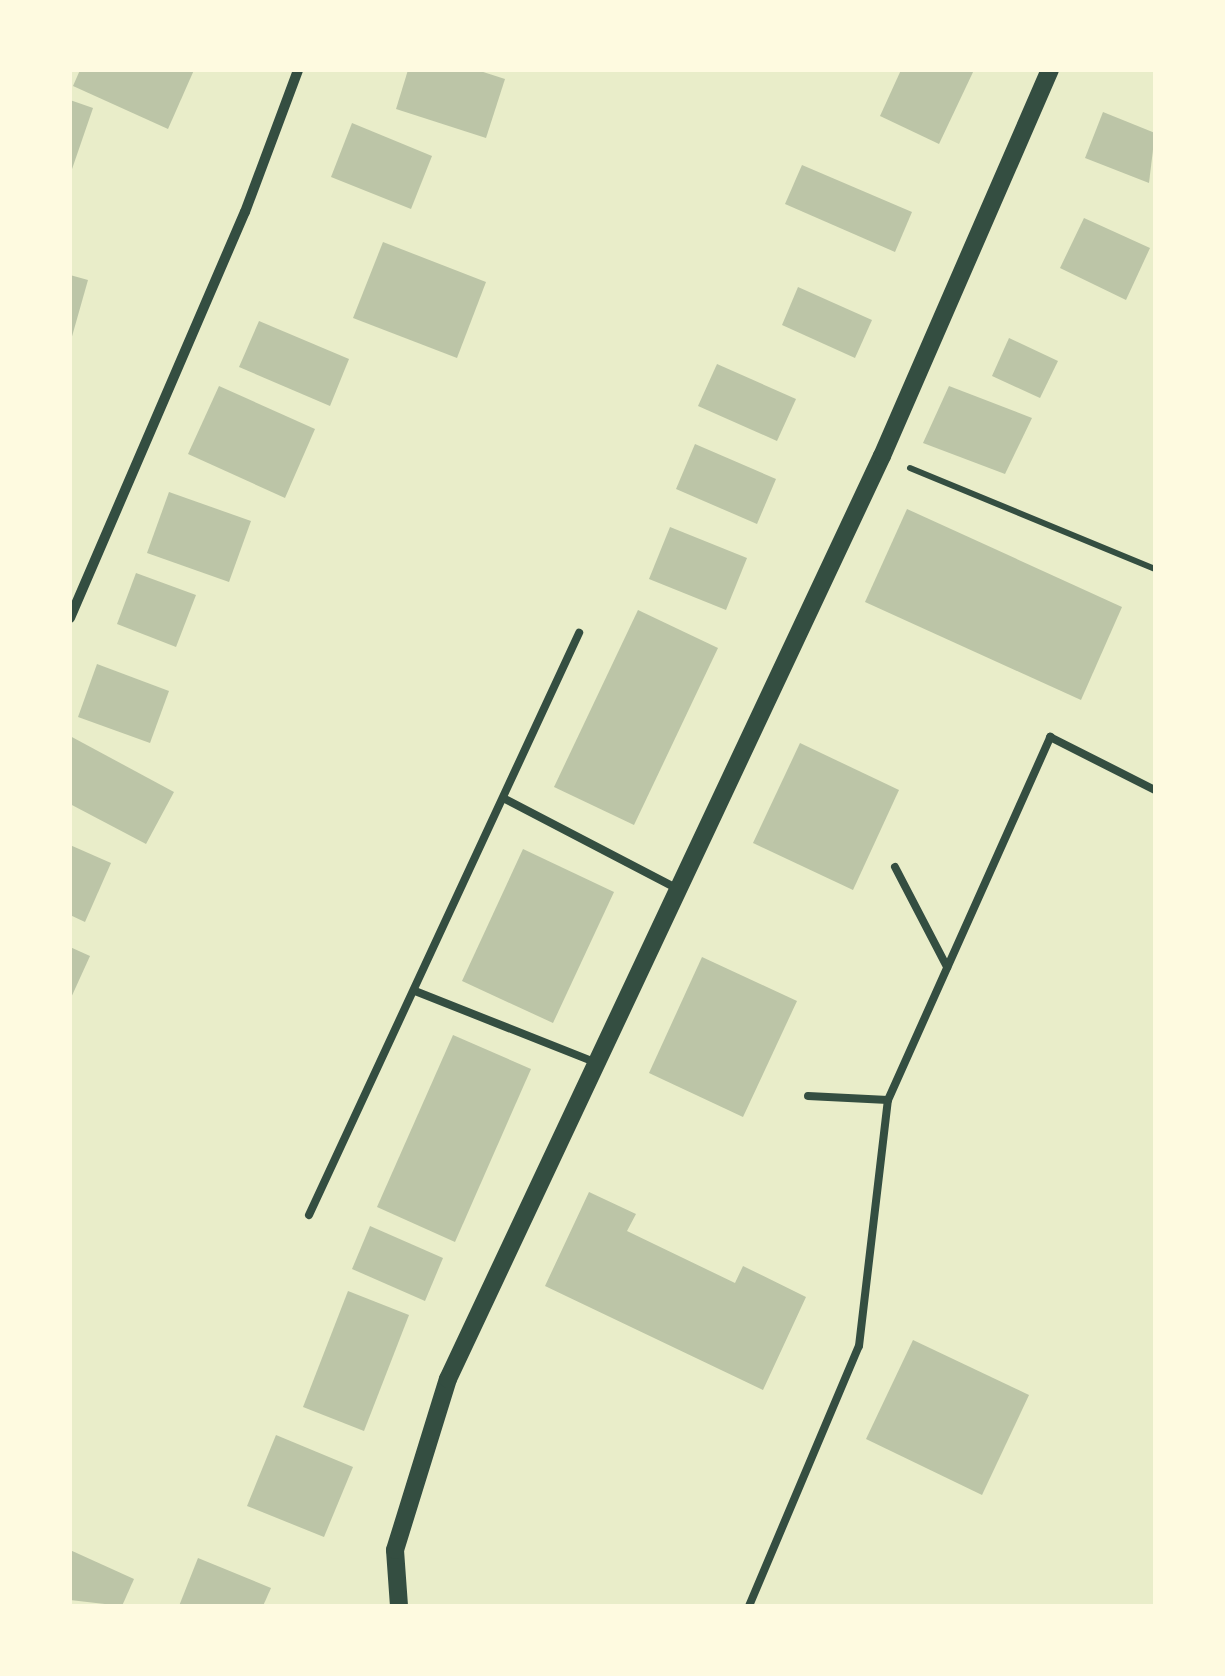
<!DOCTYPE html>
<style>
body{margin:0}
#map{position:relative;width:1225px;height:1676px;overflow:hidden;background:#e9edc9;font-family:Raleway,sans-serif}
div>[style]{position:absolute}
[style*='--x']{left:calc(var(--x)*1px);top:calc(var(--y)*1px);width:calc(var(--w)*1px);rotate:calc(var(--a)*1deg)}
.building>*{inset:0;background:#bcc5a7}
.path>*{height:6px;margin:-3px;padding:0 3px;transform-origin:3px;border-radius:3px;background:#344e41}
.service>*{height:8px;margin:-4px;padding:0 4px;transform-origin:4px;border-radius:4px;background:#344e41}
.minor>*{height:10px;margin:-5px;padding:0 5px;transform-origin:5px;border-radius:5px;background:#344e41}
.tertiary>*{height:18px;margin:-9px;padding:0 9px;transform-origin:9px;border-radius:9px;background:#344e41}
span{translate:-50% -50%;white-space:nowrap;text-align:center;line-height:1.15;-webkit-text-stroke:9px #fefae0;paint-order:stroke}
.frame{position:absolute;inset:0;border:72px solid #fefae0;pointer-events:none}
</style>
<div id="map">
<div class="building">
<i style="clip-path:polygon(80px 70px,194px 70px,168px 129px,73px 86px)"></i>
<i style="clip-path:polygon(408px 70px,477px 70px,505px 79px,486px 138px,396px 109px)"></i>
<i style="clip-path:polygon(901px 70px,974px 70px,939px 144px,880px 116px)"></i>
<i style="clip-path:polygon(70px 100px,93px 108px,71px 172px,70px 171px)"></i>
<i style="clip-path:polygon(1103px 112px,1155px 133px,1149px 183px,1085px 158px)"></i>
<i style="clip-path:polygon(352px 123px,432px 156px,411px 209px,331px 177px)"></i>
<i style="clip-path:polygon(802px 165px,912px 212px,895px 252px,785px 204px)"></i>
<i style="clip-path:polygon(1084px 218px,1150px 248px,1126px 300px,1060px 268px)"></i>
<i style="clip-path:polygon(383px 242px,486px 282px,457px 358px,353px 318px)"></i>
<i style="clip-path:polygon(70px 275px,88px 280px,71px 340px,70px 340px)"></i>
<i style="clip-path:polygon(798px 287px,872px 320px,855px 358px,782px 325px)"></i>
<i style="clip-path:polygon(259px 321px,349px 359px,330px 406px,239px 367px)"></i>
<i style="clip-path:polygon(1009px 338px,1058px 361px,1040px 398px,992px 376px)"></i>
<i style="clip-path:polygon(717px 364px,796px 399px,777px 441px,698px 406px)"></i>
<i style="clip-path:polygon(219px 386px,315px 429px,285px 498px,188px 454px)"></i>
<i style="clip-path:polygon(949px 386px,1032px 418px,1005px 474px,923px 443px)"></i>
<i style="clip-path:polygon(695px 444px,776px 479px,757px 524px,676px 489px)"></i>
<i style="clip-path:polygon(169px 492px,251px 521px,229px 582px,147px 553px)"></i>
<i style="clip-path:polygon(907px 509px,1122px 607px,1081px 700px,865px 602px)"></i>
<i style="clip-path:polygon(670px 527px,747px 558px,726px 610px,649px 579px)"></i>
<i style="clip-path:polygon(136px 573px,196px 595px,176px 647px,117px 624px)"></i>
<i style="clip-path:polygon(638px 610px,718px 648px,634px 825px,554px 787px)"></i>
<i style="clip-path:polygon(97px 664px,169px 691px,150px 743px,78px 717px)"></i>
<i style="clip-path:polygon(70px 736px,174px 792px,146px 844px,70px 804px)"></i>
<i style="clip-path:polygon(800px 743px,899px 790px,853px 890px,753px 843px)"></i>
<i style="clip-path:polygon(70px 845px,111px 863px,85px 922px,70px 915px)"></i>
<i style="clip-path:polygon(523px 849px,614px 892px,553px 1023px,462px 981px)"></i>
<i style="clip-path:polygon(70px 947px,90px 956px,70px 1000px)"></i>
<i style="clip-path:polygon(702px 957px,797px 1001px,743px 1117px,649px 1073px)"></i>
<i style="clip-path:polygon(453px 1035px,531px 1069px,455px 1242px,377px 1207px)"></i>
<i style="clip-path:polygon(589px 1192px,636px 1214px,627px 1231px,735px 1283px,743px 1266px,806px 1297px,763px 1390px,545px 1286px)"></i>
<i style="clip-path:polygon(370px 1226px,443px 1258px,425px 1301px,352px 1269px)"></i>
<i style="clip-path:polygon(348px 1291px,409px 1315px,364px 1431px,303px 1407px)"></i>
<i style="clip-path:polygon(913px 1340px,1029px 1395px,982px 1495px,866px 1439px)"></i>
<i style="clip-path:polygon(276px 1435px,353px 1467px,324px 1537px,247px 1506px)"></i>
<i style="clip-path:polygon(70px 1550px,134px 1579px,122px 1606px,70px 1600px)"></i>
<i style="clip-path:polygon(198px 1558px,271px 1588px,263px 1606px,179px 1606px)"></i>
</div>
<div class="path">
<i style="--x:910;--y:468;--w:265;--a:22.4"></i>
</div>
<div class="service">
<i style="--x:505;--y:799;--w:193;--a:27.5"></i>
<i style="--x:895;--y:867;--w:113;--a:62.5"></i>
<i style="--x:415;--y:991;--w:196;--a:21.6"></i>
<i style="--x:808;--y:1096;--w:80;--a:2.9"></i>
<i style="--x:309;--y:1215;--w:642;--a:-65.11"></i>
<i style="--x:749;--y:1606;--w:282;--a:-67.1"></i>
<i style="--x:859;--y:1346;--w:248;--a:-83.3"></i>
<i style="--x:888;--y:1100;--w:398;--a:-65.9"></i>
<i style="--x:1050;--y:737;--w:118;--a:26.8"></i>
</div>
<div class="minor">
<i style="--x:70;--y:618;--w:442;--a:-66.7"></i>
<i style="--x:245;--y:212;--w:152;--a:-69.5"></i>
</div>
<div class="tertiary">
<i style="--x:399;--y:1606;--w:56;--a:-94.1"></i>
<i style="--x:395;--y:1550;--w:179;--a:-72.8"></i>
<i style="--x:448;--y:1379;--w:1020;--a:-64.82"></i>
<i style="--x:882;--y:456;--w:421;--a:-66.5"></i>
</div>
<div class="frame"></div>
</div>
